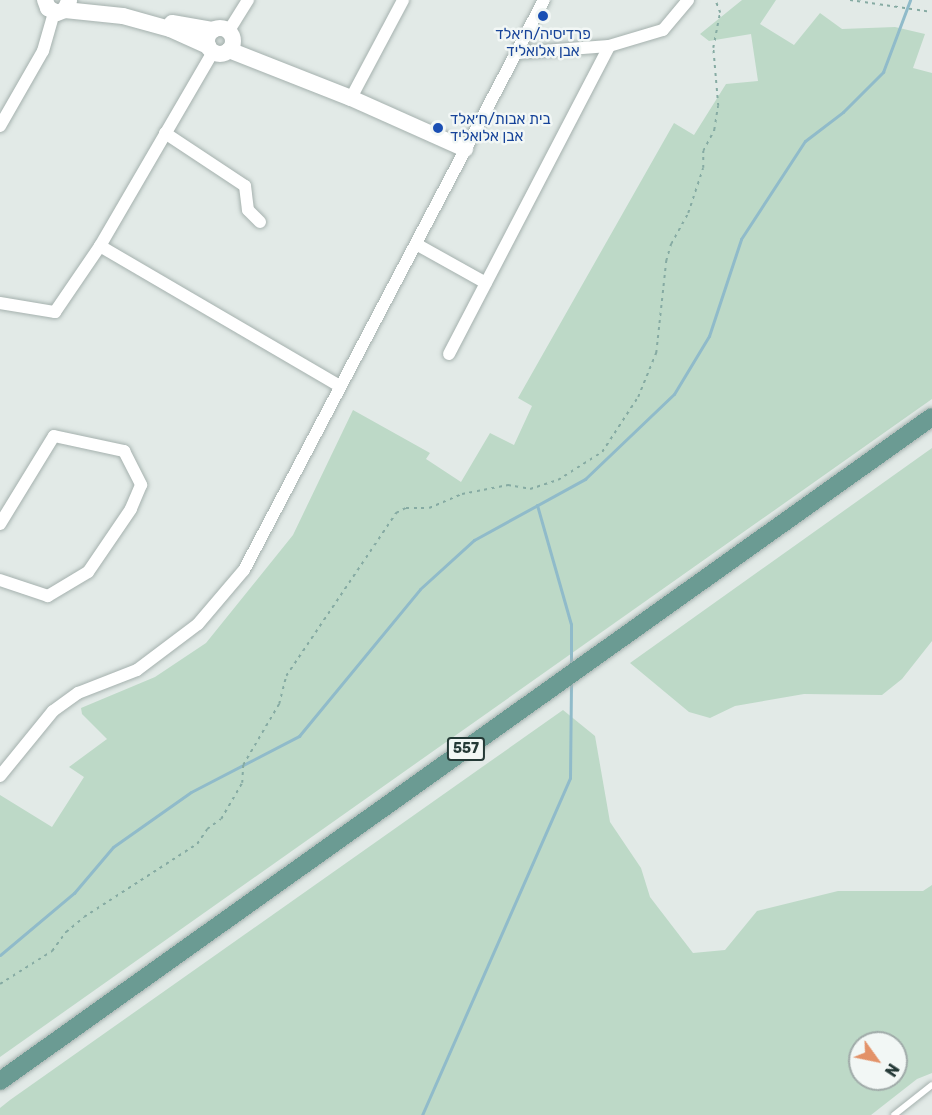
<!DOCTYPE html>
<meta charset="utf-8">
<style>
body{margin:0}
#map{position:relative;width:932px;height:1115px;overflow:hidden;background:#e2eae7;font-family:Rubik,"Noto Sans Hebrew",sans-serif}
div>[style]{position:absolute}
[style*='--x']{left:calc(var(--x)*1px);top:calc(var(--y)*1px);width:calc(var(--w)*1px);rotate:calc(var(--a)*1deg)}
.green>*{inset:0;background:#bdd9c7}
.stream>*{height:3px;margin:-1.5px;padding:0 1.5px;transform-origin:1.5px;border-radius:1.5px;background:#90bbca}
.path>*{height:1.5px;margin-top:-0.75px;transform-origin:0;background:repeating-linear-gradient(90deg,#86aba3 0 3px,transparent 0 7.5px)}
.roads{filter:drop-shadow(0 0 2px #a5b1ae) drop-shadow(0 0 2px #a5b1ae)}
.lane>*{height:6px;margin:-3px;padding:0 3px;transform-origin:3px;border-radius:3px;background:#fff}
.street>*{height:12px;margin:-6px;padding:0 6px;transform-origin:6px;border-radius:6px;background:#fff}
.secondary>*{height:16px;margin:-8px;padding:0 8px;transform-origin:8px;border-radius:8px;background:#fff}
.secondary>.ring{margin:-8px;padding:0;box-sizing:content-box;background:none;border:16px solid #fff;border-radius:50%}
.primary>*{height:18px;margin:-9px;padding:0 9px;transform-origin:9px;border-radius:9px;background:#6b9b93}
.dots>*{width:16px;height:16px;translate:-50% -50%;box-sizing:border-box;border:3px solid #f2f7f5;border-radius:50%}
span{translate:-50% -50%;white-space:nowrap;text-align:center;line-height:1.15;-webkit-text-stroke:5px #f2f7f5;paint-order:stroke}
.shield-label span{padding:2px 4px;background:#f2f7f5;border:2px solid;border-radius:4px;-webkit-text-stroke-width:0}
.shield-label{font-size:14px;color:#243936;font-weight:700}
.transit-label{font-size:15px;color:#164399}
.left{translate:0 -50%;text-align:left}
.north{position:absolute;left:848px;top:1031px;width:60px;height:60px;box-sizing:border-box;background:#f2f7f5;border:2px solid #a0aba9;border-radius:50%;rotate:123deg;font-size:16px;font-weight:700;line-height:24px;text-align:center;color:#243936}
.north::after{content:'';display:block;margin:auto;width:21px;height:27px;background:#e39268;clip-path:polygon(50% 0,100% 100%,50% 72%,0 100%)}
</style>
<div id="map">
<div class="green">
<i style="clip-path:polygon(742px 0,776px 0,760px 24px,794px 45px,820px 13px,842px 29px,895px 27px,925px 34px,913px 68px,932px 73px,932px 399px,0 1057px,0 795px,52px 827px,84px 777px,69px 767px,107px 739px,82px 714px,81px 708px,155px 677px,206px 643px,293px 535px,353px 410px,430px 453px,426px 459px,461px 482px,490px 433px,514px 445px,532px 406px,518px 398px,674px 123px,694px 135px,726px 84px,758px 81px,751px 34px,709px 41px,700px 34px)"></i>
<i style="clip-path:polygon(932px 448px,932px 641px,902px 679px,882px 695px,804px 694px,735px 706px,710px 718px,689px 712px,630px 663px)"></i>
<i style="clip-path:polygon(evenodd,563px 710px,595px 736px,610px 822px,641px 868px,650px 897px,693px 953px,725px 950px,757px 911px,838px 891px,923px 891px,932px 885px,932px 1073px,917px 1079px,871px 1115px,0 1115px,0 1108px,10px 1100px,563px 710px,860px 1043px,896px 1043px,896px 1079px,860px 1079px,860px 1043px)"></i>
</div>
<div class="stream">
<i style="--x:537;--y:505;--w:124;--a:74.1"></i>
<i style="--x:571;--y:624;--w:43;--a:90"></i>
<i style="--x:0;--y:955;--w:97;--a:-40"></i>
<i style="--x:74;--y:893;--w:60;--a:-49.7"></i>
<i style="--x:113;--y:847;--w:95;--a:-35.2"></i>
<i style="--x:191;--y:792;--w:122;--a:-27.4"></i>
<i style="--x:299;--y:736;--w:190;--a:-50.5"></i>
<i style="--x:420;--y:589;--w:73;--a:-42.2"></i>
<i style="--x:474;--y:540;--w:127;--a:-28.8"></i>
<i style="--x:585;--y:479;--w:123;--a:-43.7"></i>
<i style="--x:674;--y:394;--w:68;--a:-58.9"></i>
<i style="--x:709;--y:336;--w:102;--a:-71.7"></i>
<i style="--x:741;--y:239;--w:117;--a:-56.9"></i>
<i style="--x:805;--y:141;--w:48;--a:-37.3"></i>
<i style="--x:843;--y:112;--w:57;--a:-45"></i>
<i style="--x:883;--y:72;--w:77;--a:-69.4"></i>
<i style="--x:422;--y:1115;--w:368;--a:-66.3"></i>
<i style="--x:570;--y:778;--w:95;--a:-89.4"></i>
</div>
<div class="path">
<i style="--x:850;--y:0;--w:83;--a:8.3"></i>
<i style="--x:0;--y:984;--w:62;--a:-32.4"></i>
<i style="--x:52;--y:951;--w:24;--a:-54"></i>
<i style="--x:66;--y:932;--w:23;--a:-40"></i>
<i style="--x:84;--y:917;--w:135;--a:-32.9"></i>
<i style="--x:197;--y:844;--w:18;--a:-56"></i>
<i style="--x:207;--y:829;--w:17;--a:-36"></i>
<i style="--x:221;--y:819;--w:42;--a:-59.7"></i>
<i style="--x:242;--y:783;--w:18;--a:-87"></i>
<i style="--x:243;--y:765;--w:71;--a:-59.5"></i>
<i style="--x:279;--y:704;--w:29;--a:-76"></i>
<i style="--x:286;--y:676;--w:197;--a:-56"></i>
<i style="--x:396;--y:513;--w:11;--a:-27"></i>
<i style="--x:406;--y:508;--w:23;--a:0"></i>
<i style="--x:429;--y:508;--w:36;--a:-23"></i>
<i style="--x:462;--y:494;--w:47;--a:-11.1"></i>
<i style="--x:508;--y:485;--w:22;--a:10"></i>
<i style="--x:530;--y:489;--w:29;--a:-18"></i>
<i style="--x:558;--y:480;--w:52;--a:-32.5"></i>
<i style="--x:602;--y:452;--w:66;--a:-56.8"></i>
<i style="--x:638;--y:397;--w:48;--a:-67.8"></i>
<i style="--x:656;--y:353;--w:93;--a:-83.8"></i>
<i style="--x:666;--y:261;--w:18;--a:-74"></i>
<i style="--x:671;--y:244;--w:35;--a:-61"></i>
<i style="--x:688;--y:213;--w:47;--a:-71.6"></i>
<i style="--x:703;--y:168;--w:17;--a:-90"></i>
<i style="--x:703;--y:151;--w:24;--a:-62"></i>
<i style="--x:714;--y:130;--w:24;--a:-81"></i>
<i style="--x:718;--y:106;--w:58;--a:-94.9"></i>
<i style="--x:713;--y:48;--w:36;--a:-79"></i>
<i style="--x:720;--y:13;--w:14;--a:-111"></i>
</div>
<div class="roads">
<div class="lane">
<i style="--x:894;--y:1115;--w:48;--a:-38.3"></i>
</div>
<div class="street">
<i style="--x:228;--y:32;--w:38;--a:-58"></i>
<i style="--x:517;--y:53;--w:92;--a:-4.4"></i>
<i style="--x:609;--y:46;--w:56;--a:-16.5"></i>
<i style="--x:663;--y:30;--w:39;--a:-50"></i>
<i style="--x:351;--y:98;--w:111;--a:-62"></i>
<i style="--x:0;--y:126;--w:86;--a:-60.2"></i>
<i style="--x:43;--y:51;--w:40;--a:-74"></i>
<i style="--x:165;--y:133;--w:96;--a:33.5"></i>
<i style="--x:245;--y:186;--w:24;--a:83"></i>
<i style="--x:248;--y:210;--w:17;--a:45"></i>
<i style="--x:416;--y:244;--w:80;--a:29.1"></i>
<i style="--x:100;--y:246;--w:276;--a:30.3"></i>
<i style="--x:0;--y:303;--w:56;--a:9.3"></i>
<i style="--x:55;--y:312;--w:80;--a:-55.7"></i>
<i style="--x:100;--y:246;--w:225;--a:-59.8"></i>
<i style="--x:449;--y:354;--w:347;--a:-62.5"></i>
<i style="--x:0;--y:524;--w:103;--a:-58.5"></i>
<i style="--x:54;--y:436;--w:72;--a:12.1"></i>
<i style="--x:124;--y:451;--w:38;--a:63"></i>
<i style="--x:141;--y:485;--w:26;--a:113"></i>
<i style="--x:131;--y:509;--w:76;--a:124.3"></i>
<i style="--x:88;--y:572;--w:47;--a:149"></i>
<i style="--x:48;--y:596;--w:51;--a:-161.6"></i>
<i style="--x:0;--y:776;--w:84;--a:-50.8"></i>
<i style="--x:53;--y:711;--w:31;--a:-36"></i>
<i style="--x:78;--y:693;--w:63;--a:-21.3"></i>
<i style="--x:137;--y:670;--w:76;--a:-37"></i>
<i style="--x:198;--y:624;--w:71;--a:-49.6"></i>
<i style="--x:244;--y:570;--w:644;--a:-62.24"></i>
</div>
<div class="secondary">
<i style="--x:45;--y:0;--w:9;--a:69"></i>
<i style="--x:48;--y:8;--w:10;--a:29"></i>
<i style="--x:57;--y:13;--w:9;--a:-21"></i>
<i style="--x:65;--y:10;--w:10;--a:-66"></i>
<i style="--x:65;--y:10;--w:58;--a:5.9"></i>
<i style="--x:123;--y:16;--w:49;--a:15.5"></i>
<i style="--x:170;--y:29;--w:42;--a:24.1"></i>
<i style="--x:172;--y:23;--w:42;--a:9.7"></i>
<i class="ring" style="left:207px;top:28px;width:10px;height:10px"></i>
<i style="--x:229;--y:50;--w:131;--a:21.5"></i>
<i style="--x:351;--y:98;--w:125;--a:24.1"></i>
</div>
<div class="primary">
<i style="--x:0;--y:1081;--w:1144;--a:-35.47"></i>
</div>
</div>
<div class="dots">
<i style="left:543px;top:16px;background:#1a4fb4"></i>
<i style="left:438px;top:128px;background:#1a4fb4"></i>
</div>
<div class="shield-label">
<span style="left:466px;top:749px">557</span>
</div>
<div class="transit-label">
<span style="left:543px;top:43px">פרדיסיה/ח׳אלד<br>אבן אלואליד</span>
<span class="left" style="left:450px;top:128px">בית אבות/ח׳אלד<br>אבן אלואליד</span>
</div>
<div class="north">N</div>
</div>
